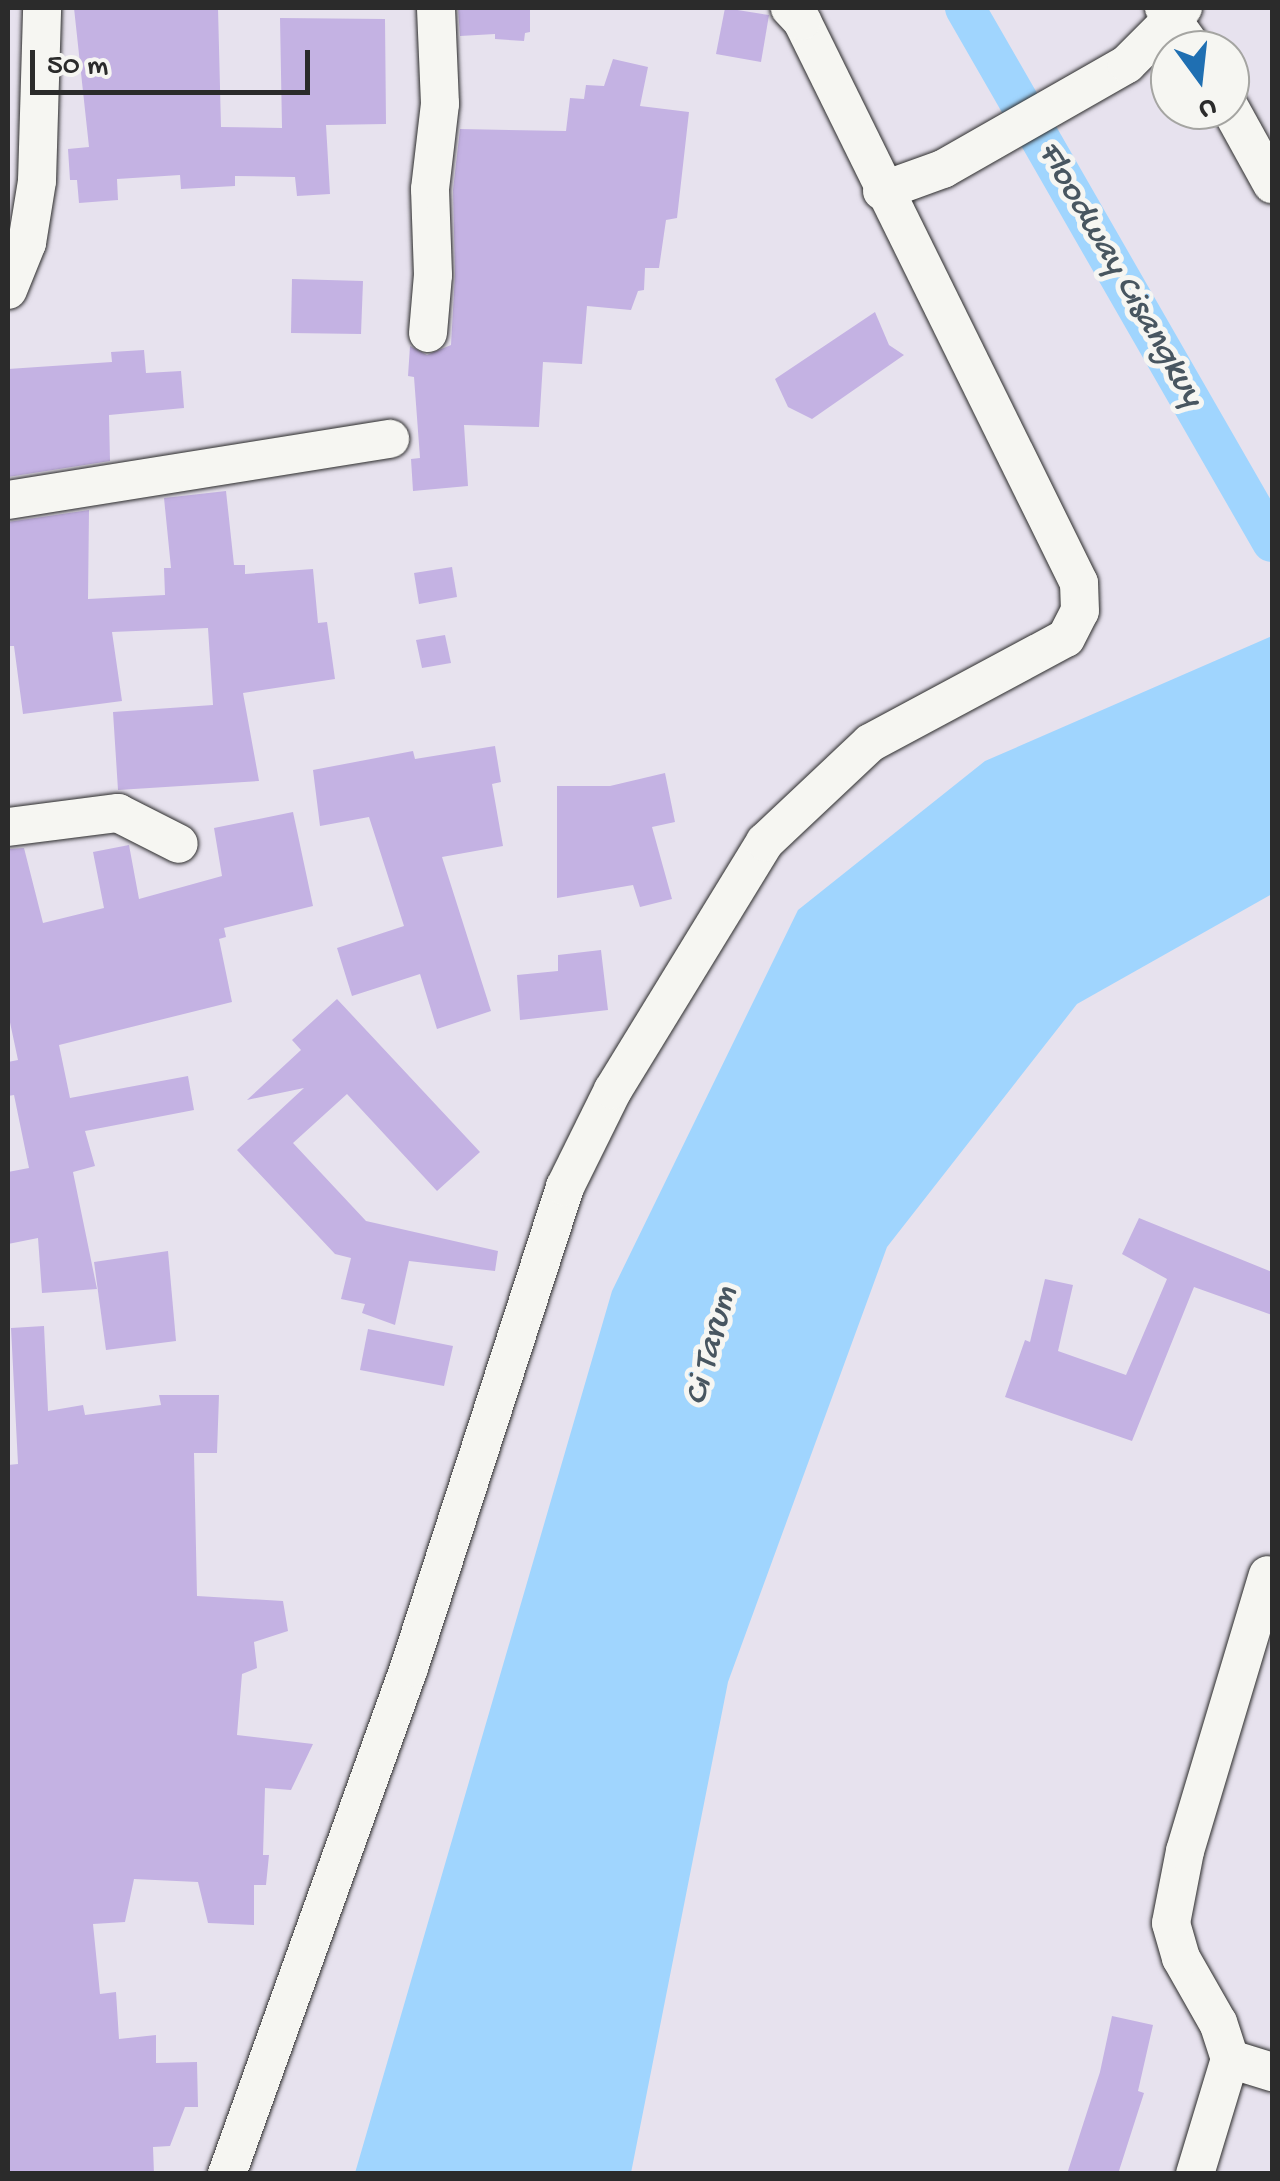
<!DOCTYPE html>
<style>
body{margin:0}
#map{position:relative;width:1280px;height:2181px;overflow:hidden;background:#e7e2ee;font-family:"Gochi Hand",sans-serif}
div>[style]{position:absolute}
[style*='--x']{left:calc(var(--x)*1px);top:calc(var(--y)*1px);width:calc(var(--w)*1px);rotate:calc(var(--a)*1deg)}
.water>*{inset:0;background:#a0d5fe}
.canal>*{height:40px;margin:-20px;padding:0 20px;transform-origin:20px;border-radius:20px;background:#a0d5fe}
.building>*{inset:0;background:#c4b2e3}
.roads{filter:drop-shadow(0 0 2px #2b2b2b) drop-shadow(0 0 2px #2b2b2b)}
.minor>*{height:38px;margin:-19px;padding:0 19px;transform-origin:19px;border-radius:19px;background:#f6f6f2}
span{translate:-50% -50%;white-space:nowrap;text-align:center;line-height:1.15;-webkit-text-stroke:10px #f6f6f2;paint-order:stroke}
.water-label{font-size:35px;color:#485660;font-style:italic}
.frame{position:absolute;inset:0;border:10px solid #2b2b2b;pointer-events:none}
.north{position:absolute;left:1150px;top:30px;width:100px;height:100px;box-sizing:border-box;background:#f6f6f2;border:2px solid #a5a5a2;border-radius:50%;rotate:165deg;font-size:28px;font-weight:700;line-height:40px;text-align:center;color:#2b2b2b}
.north::after{content:'';display:block;margin:auto;width:35px;height:45px;background:#1f6fb2;clip-path:polygon(50% 0,100% 100%,50% 72%,0 100%)}
.scale{position:absolute;left:30px;top:50px;width:280px;height:45px;box-sizing:border-box;border:5px solid #2b2b2b;border-top:0;padding-left:12px;font-size:30px;line-height:35px;white-space:nowrap;color:#2b2b2b;-webkit-text-stroke:8px #f6f6f2;paint-order:stroke}
</style>
<div id="map">
<div class="water">
<i style="clip-path:polygon(1272px 636px,1272px 894px,1077px 1004px,887px 1247px,728px 1682px,631px 2173px,355px 2173px,612px 1291px,798px 910px,985px 761px)"></i>
</div>
<div class="canal">
<i style="--x:965;--y:8;--w:616;--a:60.11"></i>
</div>
<div class="building">
<i style="clip-path:polygon(74px 8px,218px 8px,221px 127px,282px 128px,280px 18px,385px 19px,386px 124px,326px 125px,330px 194px,297px 196px,295px 177px,235px 176px,235px 186px,181px 189px,180px 175px,117px 179px,118px 200px,79px 203px,77px 180px,70px 180px,68px 149px,89px 147px)"></i>
<i style="clip-path:polygon(458px 8px,530px 8px,530px 32px,525px 33px,524px 41px,495px 39px,495px 34px,460px 36px)"></i>
<i style="clip-path:polygon(725px 8px,769px 15px,761px 62px,716px 54px)"></i>
<i style="clip-path:polygon(613px 59px,648px 67px,640px 106px,689px 112px,677px 218px,666px 220px,659px 268px,645px 268px,644px 290px,638px 291px,631px 310px,587px 306px,582px 364px,543px 362px,539px 427px,464px 425px,468px 486px,413px 491px,411px 459px,420px 458px,414px 377px,408px 376px,410px 346px,427px 355px,451px 345px,455px 274px,453px 190px,460px 129px,566px 131px,570px 98px,584px 99px,586px 85px,604px 86px)"></i>
<i style="clip-path:polygon(292px 279px,363px 281px,361px 334px,291px 333px)"></i>
<i style="clip-path:polygon(875px 312px,889px 345px,904px 355px,812px 419px,788px 407px,775px 379px)"></i>
<i style="clip-path:polygon(144px 350px,146px 373px,181px 371px,184px 408px,109px 415px,110px 461px,8px 477px,8px 369px,112px 362px,111px 352px)"></i>
<i style="clip-path:polygon(226px 491px,234px 565px,245px 565px,245px 574px,313px 569px,318px 623px,327px 622px,335px 679px,243px 693px,259px 781px,118px 790px,113px 712px,213px 705px,208px 628px,112px 632px,122px 701px,23px 714px,14px 646px,8px 646px,8px 522px,89px 510px,88px 599px,165px 595px,164px 568px,171px 568px,164px 498px)"></i>
<i style="clip-path:polygon(452px 567px,457px 597px,419px 604px,414px 573px)"></i>
<i style="clip-path:polygon(445px 635px,451px 663px,422px 668px,416px 640px)"></i>
<i style="clip-path:polygon(495px 746px,501px 782px,492px 784px,503px 846px,442px 857px,491px 1011px,437px 1029px,420px 974px,352px 996px,337px 948px,404px 926px,369px 817px,320px 826px,313px 770px,413px 751px,415px 759px)"></i>
<i style="clip-path:polygon(665px 773px,675px 822px,652px 827px,672px 899px,640px 907px,633px 885px,557px 898px,557px 786px,610px 786px)"></i>
<i style="clip-path:polygon(293px 812px,313px 906px,224px 928px,226px 937px,219px 939px,232px 1002px,59px 1045px,70px 1098px,188px 1076px,194px 1110px,85px 1131px,95px 1166px,73px 1172px,97px 1289px,42px 1293px,38px 1238px,8px 1244px,8px 1172px,29px 1168px,14px 1095px,8px 1096px,8px 1062px,18px 1060px,8px 1013px,8px 849px,24px 848px,43px 923px,104px 908px,93px 852px,129px 845px,139px 899px,222px 876px,214px 828px)"></i>
<i style="clip-path:polygon(601px 950px,608px 1010px,520px 1020px,517px 975px,558px 971px,558px 955px)"></i>
<i style="clip-path:polygon(337px 999px,480px 1152px,437px 1191px,347px 1094px,293px 1143px,366px 1221px,498px 1251px,495px 1271px,409px 1261px,395px 1325px,362px 1313px,365px 1304px,341px 1299px,351px 1258px,335px 1254px,237px 1150px,304px 1088px,247px 1100px,301px 1050px,292px 1040px)"></i>
<i style="clip-path:polygon(1139px 1218px,1272px 1272px,1272px 1315px,1194px 1287px,1132px 1441px,1005px 1397px,1025px 1340px,1030px 1342px,1045px 1279px,1073px 1285px,1058px 1351px,1126px 1375px,1167px 1279px,1122px 1254px)"></i>
<i style="clip-path:polygon(168px 1251px,176px 1341px,106px 1350px,94px 1262px)"></i>
<i style="clip-path:polygon(44px 1326px,48px 1411px,83px 1405px,85px 1415px,161px 1405px,159px 1395px,219px 1395px,217px 1453px,194px 1453px,197px 1596px,283px 1601px,288px 1631px,254px 1642px,257px 1668px,242px 1674px,237px 1735px,313px 1744px,291px 1790px,265px 1788px,263px 1855px,269px 1855px,266px 1885px,254px 1885px,254px 1925px,208px 1923px,198px 1882px,134px 1879px,125px 1922px,93px 1924px,100px 1994px,116px 1992px,119px 2039px,156px 2035px,156px 2063px,197px 2062px,198px 2107px,185px 2107px,170px 2146px,153px 2147px,154px 2174px,8px 2174px,8px 1465px,18px 1464px,11px 1328px)"></i>
<i style="clip-path:polygon(368px 1329px,453px 1346px,444px 1386px,360px 1370px)"></i>
<i style="clip-path:polygon(1112px 2016px,1153px 2025px,1138px 2091px,1144px 2093px,1118px 2174px,1067px 2174px,1100px 2072px)"></i>
</div>
<div class="roads">
<div class="minor">
<i style="--x:1164;--y:8;--w:52;--a:54.5"></i>
<i style="--x:1230;--y:108;--w:87;--a:61.1"></i>
<i style="--x:882;--y:191;--w:65;--a:-19.8"></i>
<i style="--x:943;--y:169;--w:212;--a:-29.7"></i>
<i style="--x:1127;--y:64;--w:79;--a:-45"></i>
<i style="--x:8;--y:290;--w:51;--a:-68"></i>
<i style="--x:27;--y:243;--w:63;--a:-80.8"></i>
<i style="--x:37;--y:181;--w:173;--a:-88.3"></i>
<i style="--x:428;--y:333;--w:58;--a:-85.1"></i>
<i style="--x:433;--y:275;--w:86;--a:-92"></i>
<i style="--x:430;--y:189;--w:86;--a:-83.3"></i>
<i style="--x:440;--y:104;--w:96;--a:-92.4"></i>
<i style="--x:8;--y:500;--w:387;--a:-9.1"></i>
<i style="--x:8;--y:827;--w:111;--a:-7.3"></i>
<i style="--x:118;--y:813;--w:68;--a:26.9"></i>
<i style="--x:1230;--y:2059;--w:44;--a:17.2"></i>
<i style="--x:227;--y:2174;--w:538;--a:-70.22"></i>
<i style="--x:409;--y:1668;--w:506;--a:-72.03"></i>
<i style="--x:565;--y:1187;--w:108;--a:-63.7"></i>
<i style="--x:613;--y:1090;--w:291;--a:-58.5"></i>
<i style="--x:765;--y:842;--w:144;--a:-43.3"></i>
<i style="--x:870;--y:743;--w:222;--a:-28.2"></i>
<i style="--x:1066;--y:638;--w:30;--a:-63"></i>
<i style="--x:1080;--y:611;--w:28;--a:-92"></i>
<i style="--x:1079;--y:583;--w:627;--a:-116.24"></i>
<i style="--x:802;--y:21;--w:18;--a:-133"></i>
<i style="--x:1195;--y:2174;--w:120;--a:-73.1"></i>
<i style="--x:1230;--y:2059;--w:38;--a:-108"></i>
<i style="--x:1218;--y:2023;--w:75;--a:-119.6"></i>
<i style="--x:1181;--y:1958;--w:36;--a:-106"></i>
<i style="--x:1171;--y:1923;--w:73;--a:-79"></i>
<i style="--x:1185;--y:1851;--w:288;--a:-73.3"></i>
</div>
</div>
<div class="water-label">
<span style="left:1119px;top:275px;rotate:60deg">Floodway Cisangkuy</span>
<span style="left:713px;top:1346px;rotate:-75deg">Ci Tarum</span>
</div>
<div class="frame"></div>
<div class="north">U</div>
<div class="scale">50 m</div>
</div>
